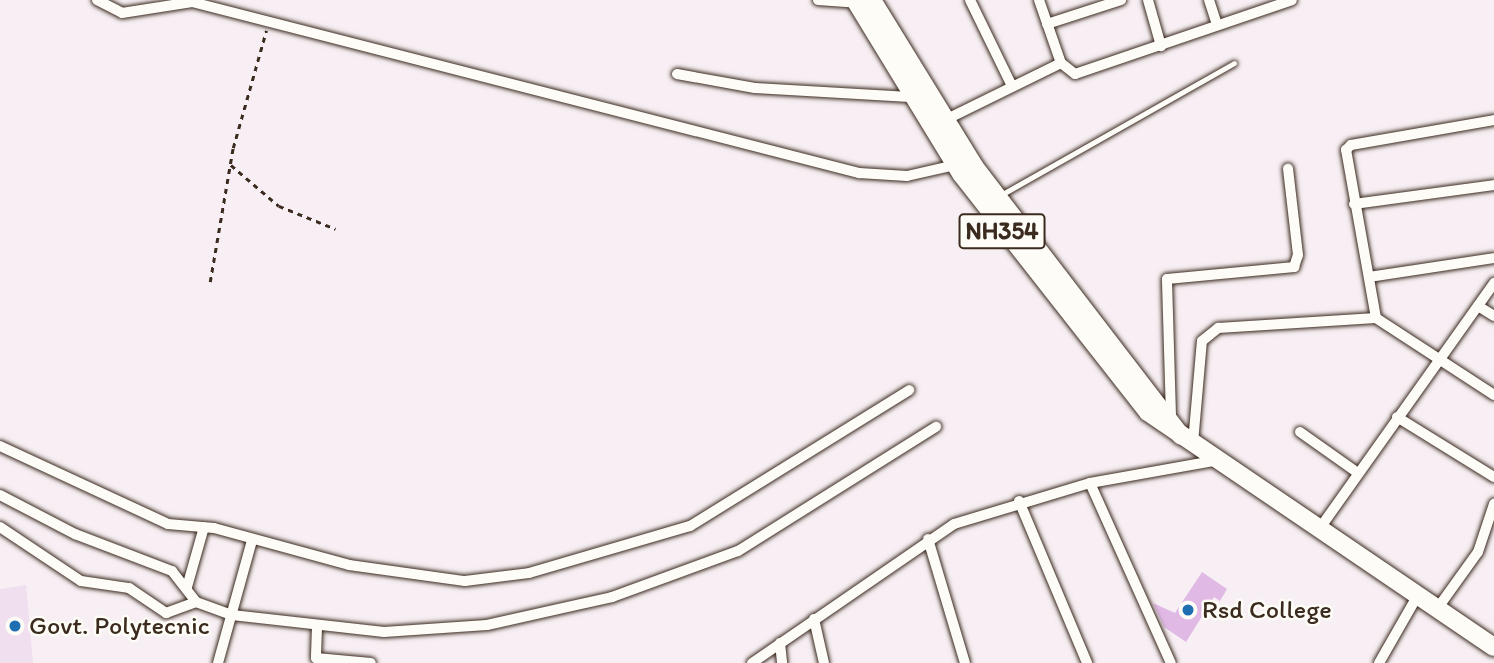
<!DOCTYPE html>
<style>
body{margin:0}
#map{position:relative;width:1494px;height:663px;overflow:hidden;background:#f7eff3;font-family:Itim,sans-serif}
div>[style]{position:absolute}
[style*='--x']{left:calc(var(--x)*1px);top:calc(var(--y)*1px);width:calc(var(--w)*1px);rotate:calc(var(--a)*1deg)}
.built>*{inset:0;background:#f0dfee}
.building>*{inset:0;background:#e0bae4}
.path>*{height:2.5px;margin-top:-1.25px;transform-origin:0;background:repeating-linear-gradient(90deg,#3b2a1e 0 5px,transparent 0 10px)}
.roads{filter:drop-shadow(0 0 2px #3b2a1e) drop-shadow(0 0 2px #3b2a1e)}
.service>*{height:5px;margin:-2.5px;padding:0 2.5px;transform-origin:2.5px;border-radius:2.5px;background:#fdfcf7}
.minor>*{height:10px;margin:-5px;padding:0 5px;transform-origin:5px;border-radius:5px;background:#fdfcf7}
.trunk>*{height:18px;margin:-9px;padding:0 9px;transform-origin:9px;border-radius:9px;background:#fdfcf7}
.dots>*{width:19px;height:19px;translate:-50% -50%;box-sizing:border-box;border:4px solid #fdfcf7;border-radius:50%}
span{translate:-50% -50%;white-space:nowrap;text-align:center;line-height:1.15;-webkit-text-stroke:5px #fdfcf7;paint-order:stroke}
.shield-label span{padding:2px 5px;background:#fdfcf7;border:2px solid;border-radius:5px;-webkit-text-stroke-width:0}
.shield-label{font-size:24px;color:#3b2a1e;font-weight:700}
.poi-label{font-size:26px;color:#3b2a1e}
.left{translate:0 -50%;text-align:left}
</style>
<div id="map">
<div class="built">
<i style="clip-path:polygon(26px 585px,33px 663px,0 663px,0 589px)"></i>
</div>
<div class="building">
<i style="clip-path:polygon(1202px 572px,1227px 589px,1220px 601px,1214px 597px,1186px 642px,1164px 627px,1153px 603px,1175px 613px)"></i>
</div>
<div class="path">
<i style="--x:231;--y:165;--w:63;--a:40.5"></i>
<i style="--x:279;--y:206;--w:61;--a:22"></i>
<i style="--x:210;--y:282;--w:136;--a:-80.3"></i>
<i style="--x:233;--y:148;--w:122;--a:-74.2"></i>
</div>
<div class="roads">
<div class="service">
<i style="--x:999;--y:196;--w:270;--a:-29.5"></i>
</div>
<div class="minor">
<i style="--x:97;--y:0;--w:28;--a:27"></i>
<i style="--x:122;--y:13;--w:71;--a:-8.9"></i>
<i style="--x:192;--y:2;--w:689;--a:14.38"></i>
<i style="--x:859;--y:173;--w:48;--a:3.6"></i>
<i style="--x:907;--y:176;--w:49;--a:-12.9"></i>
<i style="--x:818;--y:0;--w:39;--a:4"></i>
<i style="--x:970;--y:0;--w:93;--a:64"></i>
<i style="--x:1039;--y:0;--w:67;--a:70.8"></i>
<i style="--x:1061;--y:63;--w:18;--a:38"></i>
<i style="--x:1075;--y:74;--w:229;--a:-18.8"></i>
<i style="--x:1148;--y:0;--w:48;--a:74.2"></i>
<i style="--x:1209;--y:0;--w:26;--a:72"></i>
<i style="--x:1047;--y:24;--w:78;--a:-18"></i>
<i style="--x:677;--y:74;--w:79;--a:10.2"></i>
<i style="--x:755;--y:88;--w:155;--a:3.3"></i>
<i style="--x:943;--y:121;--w:131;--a:-26.2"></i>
<i style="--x:1354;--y:204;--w:141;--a:-7.7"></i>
<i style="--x:1369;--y:277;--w:126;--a:-8.6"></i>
<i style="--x:1478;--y:306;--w:19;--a:32"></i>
<i style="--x:1376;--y:318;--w:171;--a:-100.1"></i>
<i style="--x:1346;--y:150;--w:7;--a:-45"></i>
<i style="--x:1351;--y:145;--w:145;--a:-9.9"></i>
<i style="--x:1171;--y:416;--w:137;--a:-91.7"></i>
<i style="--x:1167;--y:279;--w:128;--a:-5.4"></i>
<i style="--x:1294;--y:267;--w:13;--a:-72"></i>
<i style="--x:1298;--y:255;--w:87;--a:-96.6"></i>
<i style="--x:1397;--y:417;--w:114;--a:31.7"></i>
<i style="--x:1300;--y:432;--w:71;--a:35.3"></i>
<i style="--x:1193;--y:443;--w:102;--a:-85"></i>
<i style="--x:1202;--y:341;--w:21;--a:-39"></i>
<i style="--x:1218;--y:328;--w:158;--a:-3.6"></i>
<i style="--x:1376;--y:318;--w:141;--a:33.1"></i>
<i style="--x:0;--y:446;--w:185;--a:24.9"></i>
<i style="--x:168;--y:524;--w:46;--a:5"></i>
<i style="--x:214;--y:528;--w:140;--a:15.3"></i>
<i style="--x:349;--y:565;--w:117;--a:7.9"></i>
<i style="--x:465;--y:581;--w:64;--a:-7.1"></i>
<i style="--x:529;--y:573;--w:168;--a:-16.3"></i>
<i style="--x:690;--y:526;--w:258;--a:-31.8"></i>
<i style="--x:1090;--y:483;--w:197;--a:65.8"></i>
<i style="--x:0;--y:495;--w:85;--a:27.5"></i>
<i style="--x:75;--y:534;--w:104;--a:20.9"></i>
<i style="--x:172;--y:571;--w:39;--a:52"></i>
<i style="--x:196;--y:602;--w:38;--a:20"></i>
<i style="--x:232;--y:615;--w:153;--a:6.4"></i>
<i style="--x:384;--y:632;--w:103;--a:-3.9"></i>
<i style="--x:487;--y:625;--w:128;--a:-12.6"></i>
<i style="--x:612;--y:597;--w:134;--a:-20.1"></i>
<i style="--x:738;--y:551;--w:234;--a:-32.1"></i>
<i style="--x:1019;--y:501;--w:176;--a:67.2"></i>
<i style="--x:0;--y:527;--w:97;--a:33.7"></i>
<i style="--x:81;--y:581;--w:49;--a:8.3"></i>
<i style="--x:129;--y:588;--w:45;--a:34"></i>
<i style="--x:166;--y:613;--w:32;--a:-20"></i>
<i style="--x:1320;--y:528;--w:301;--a:-54.6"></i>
<i style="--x:928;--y:539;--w:129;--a:73.4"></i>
<i style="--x:187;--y:587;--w:62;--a:-74.2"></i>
<i style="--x:1437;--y:609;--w:70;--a:-54.3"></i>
<i style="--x:1478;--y:552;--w:51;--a:-71.6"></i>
<i style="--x:814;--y:619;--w:45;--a:77.2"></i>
<i style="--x:317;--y:627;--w:31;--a:92"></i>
<i style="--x:316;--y:658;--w:55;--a:5.2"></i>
<i style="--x:780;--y:643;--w:20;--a:84"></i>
<i style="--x:218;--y:663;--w:128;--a:-74.5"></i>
<i style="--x:752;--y:663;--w:245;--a:-34.5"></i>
<i style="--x:954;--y:524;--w:142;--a:-16.8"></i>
<i style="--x:1090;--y:483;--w:131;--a:-10.1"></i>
<i style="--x:1379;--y:663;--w:78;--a:-60.2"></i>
</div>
<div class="trunk">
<i style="--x:855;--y:0;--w:205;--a:58.6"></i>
<i style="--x:962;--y:175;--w:301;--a:51.9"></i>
<i style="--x:1148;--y:412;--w:418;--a:34.2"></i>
<i style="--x:872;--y:0;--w:195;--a:58.4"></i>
<i style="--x:974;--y:166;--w:340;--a:52.5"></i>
</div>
</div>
<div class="dots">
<i style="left:1188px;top:610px;background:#1f6fb2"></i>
<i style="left:15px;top:626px;background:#1f6fb2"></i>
</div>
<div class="shield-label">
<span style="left:1002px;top:231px">NH354</span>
</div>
<div class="poi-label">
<span class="left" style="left:1202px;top:610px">Rsd College</span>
<span class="left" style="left:29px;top:626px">Govt. Polytecnic</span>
</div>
</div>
